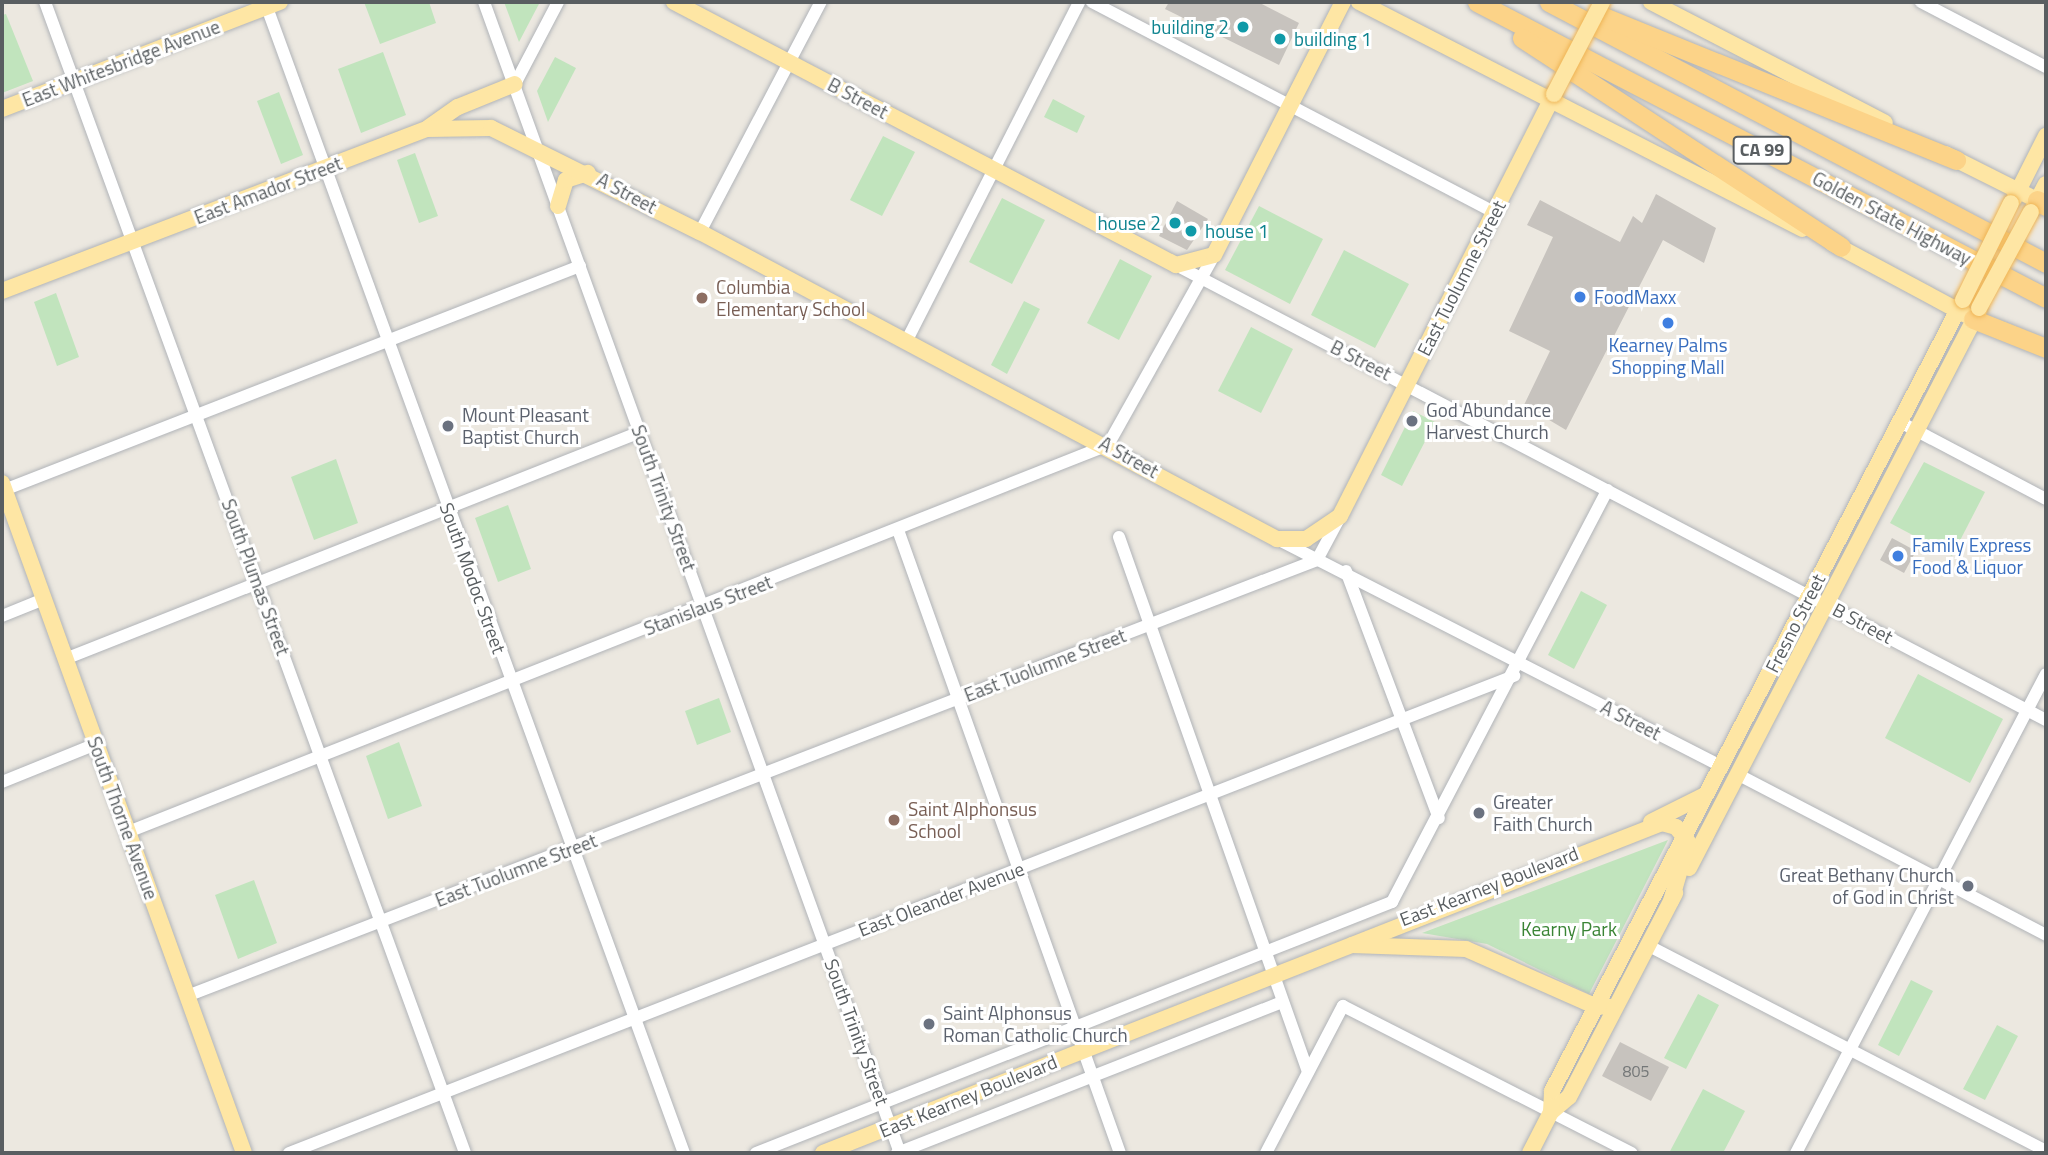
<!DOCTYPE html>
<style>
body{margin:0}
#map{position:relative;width:2048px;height:1155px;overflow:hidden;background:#ece8e0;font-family:"Titillium Web",sans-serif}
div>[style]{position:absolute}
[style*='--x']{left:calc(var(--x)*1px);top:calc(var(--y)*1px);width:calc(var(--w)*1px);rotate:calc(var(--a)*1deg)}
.green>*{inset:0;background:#c1e4bd}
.building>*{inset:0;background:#c7c3be}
.roads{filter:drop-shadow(0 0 2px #b1b4b8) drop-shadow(0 0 2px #b1b4b8)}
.minor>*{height:12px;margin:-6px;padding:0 6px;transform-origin:6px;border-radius:6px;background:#fff}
.major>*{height:16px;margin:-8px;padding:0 8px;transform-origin:8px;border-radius:8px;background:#fee6a4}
.highway>*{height:19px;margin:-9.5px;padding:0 9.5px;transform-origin:9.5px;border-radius:9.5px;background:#fcd388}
.bridges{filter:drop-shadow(0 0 2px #efb556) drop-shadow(0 0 2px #efb556)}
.major-bridge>*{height:16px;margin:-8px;padding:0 8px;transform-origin:8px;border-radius:8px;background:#fee6a4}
.dots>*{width:19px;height:19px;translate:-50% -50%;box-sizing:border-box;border:4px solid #fff;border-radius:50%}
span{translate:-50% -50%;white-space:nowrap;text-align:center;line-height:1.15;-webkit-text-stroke:6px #fff;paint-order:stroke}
.number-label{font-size:16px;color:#747778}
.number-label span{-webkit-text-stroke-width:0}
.shield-label span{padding:2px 5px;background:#fff;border:2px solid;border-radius:5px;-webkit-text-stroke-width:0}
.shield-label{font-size:18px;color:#595e61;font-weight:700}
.culture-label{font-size:19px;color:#0d838f}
.right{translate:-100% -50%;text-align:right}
.left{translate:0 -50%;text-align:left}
.street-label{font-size:19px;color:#595e61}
.education-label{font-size:19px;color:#785e54}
.shop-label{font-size:19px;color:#366cbe}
.worship-label{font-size:19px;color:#5b616d}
.park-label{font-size:19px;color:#3a8435}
.frame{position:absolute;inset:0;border:4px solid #595e61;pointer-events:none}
</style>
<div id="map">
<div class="green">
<i style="clip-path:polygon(364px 2px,429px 2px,436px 23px,380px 44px)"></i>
<i style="clip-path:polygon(504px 2px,540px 2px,519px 42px)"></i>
<i style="clip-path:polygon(6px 14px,33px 81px,2px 93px,2px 15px)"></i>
<i style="clip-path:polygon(383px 52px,406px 115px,361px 133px,338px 69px)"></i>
<i style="clip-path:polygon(555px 57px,576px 68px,548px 122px,537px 91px)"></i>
<i style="clip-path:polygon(279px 92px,303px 155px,281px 164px,257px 101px)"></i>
<i style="clip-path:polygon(1053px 99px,1085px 116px,1077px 133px,1044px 117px)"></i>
<i style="clip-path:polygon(883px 136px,915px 152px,882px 216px,850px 200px)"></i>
<i style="clip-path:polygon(415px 153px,438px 216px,419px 223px,397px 160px)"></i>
<i style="clip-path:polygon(1002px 198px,1045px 220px,1012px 284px,969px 262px)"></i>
<i style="clip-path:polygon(1259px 206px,1323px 239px,1290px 304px,1225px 270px)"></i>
<i style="clip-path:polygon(1344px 250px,1409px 284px,1375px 348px,1311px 315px)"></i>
<i style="clip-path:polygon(1120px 259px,1152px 276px,1119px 340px,1087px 323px)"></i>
<i style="clip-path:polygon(56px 293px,79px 357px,57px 366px,34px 302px)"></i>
<i style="clip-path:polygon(1024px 301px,1040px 309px,1007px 374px,991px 365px)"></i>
<i style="clip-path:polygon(1251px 327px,1293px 349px,1261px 413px,1218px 391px)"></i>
<i style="clip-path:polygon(1413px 411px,1435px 422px,1402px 486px,1381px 475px)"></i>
<i style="clip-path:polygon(336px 459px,358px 523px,314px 540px,291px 477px)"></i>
<i style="clip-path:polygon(1924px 462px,1985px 492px,1952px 556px,1890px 523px)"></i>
<i style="clip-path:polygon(508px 505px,531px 569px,498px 582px,475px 518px)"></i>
<i style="clip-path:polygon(1581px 591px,1607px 605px,1574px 669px,1548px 655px)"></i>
<i style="clip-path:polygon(1918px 674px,2003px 719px,1970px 783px,1885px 738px)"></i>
<i style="clip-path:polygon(719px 698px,731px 732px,697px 745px,685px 711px)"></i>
<i style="clip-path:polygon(399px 742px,422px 806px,388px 819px,366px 756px)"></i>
<i style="clip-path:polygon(1668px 840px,1589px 994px,1487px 944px,1422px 933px)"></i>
<i style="clip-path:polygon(254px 880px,277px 943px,238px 959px,215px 895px)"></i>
<i style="clip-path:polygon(1911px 980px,1933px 991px,1899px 1056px,1878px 1045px)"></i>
<i style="clip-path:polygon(1698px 994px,1719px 1005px,1686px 1069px,1664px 1058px)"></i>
<i style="clip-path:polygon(1997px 1025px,2018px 1036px,1985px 1100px,1963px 1089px)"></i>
<i style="clip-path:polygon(1703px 1089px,1745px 1111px,1723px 1153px,1669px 1153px)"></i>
</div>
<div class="building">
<i style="clip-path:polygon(1169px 2px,1258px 2px,1299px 23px,1279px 65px,1165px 9px)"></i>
<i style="clip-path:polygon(1656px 194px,1716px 228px,1704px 263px,1663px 240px,1566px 430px,1524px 405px,1550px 351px,1509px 331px,1553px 237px,1527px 225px,1540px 200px,1620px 242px,1633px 216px,1642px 223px)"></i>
<i style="clip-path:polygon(1177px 201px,1208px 219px,1187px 250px,1159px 236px)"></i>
<i style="clip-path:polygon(1892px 538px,1916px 551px,1904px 573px,1880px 560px)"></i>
<i style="clip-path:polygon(1620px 1042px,1669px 1067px,1651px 1101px,1602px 1076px)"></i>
</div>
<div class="roads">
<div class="minor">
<i style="--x:45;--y:2;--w:1225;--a:69.95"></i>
<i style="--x:265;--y:2;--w:1225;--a:70"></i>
<i style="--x:484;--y:2;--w:1224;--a:70.13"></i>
<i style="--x:1092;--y:2;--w:454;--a:27.6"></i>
<i style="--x:1921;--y:2;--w:141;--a:27.5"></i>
<i style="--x:515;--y:84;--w:93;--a:-62.3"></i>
<i style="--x:700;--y:232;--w:260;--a:-62.3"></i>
<i style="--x:1176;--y:265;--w:982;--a:27.61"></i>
<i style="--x:906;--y:342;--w:381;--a:-63"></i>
<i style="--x:1900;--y:422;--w:165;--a:27.8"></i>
<i style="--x:4;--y:490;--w:618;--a:-21.25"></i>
<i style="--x:898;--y:530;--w:661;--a:70.39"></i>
<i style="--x:1119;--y:537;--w:567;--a:70.54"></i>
<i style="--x:1279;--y:540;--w:496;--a:27.1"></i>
<i style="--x:1346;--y:571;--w:264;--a:69.4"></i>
<i style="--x:2;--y:616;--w:45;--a:-22"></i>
<i style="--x:65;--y:659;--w:618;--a:-21.54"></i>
<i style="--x:1737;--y:774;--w:348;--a:27.5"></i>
<i style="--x:2;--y:782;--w:101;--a:-22"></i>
<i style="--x:128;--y:832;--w:1054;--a:-21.55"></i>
<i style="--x:1108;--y:445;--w:218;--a:-60.8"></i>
<i style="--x:1649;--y:946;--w:447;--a:27.3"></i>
<i style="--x:187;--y:996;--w:1211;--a:-21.1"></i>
<i style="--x:1317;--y:560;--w:49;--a:-61.9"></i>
<i style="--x:289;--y:1153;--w:1315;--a:-21.28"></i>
<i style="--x:756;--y:1153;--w:684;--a:-21.54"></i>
<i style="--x:1392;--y:902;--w:465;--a:-62.4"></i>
<i style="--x:897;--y:1153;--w:414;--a:-21.4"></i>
<i style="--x:1266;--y:1153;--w:166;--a:-62.4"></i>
<i style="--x:1343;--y:1006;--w:324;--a:27"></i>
<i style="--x:1796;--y:1153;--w:540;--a:-62.44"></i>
</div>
<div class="major">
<i style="--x:674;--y:2;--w:567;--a:27.65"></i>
<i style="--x:1176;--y:265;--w:39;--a:-15"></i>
<i style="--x:1214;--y:255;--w:284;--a:-63"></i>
<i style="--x:1359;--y:2;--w:498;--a:27.1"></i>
<i style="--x:1651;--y:2;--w:263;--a:27.3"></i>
<i style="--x:2;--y:109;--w:298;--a:-21.1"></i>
<i style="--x:429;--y:127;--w:35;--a:-35"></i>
<i style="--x:458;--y:107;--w:61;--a:-22"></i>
<i style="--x:1945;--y:154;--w:103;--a:26.6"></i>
<i style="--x:2014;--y:199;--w:71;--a:-63.1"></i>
<i style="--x:558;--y:206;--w:27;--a:-73"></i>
<i style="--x:566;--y:180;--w:23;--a:-18"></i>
<i style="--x:2033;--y:209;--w:28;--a:-63"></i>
<i style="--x:1832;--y:243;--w:152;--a:28.2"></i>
<i style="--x:2;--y:291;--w:455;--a:-20.9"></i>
<i style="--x:427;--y:129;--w:64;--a:-0.9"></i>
<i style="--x:491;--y:128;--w:233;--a:26.5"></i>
<i style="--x:700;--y:232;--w:654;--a:28.02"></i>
<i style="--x:1277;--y:539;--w:29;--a:0"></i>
<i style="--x:1306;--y:539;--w:41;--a:-34.1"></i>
<i style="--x:1340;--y:516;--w:473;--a:-63.1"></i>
<i style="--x:2;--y:483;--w:712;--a:70.14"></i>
<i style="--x:1651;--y:822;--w:60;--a:-26.6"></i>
<i style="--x:1689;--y:868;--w:629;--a:-62.54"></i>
<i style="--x:1352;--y:945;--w:114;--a:2"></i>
<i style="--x:1466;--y:949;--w:143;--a:23.9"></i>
<i style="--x:1597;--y:1007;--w:10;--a:-6"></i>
<i style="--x:1551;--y:1112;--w:23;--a:-40"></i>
<i style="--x:1569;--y:1097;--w:230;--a:-62.5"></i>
<i style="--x:823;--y:1153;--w:902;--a:-21.47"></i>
<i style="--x:1662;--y:823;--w:15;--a:16"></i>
<i style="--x:1676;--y:827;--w:19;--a:51"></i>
<i style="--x:1688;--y:842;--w:61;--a:106.1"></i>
<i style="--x:1530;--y:1153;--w:46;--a:-62.9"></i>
<i style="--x:1551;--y:1112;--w:21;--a:-87"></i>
<i style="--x:1552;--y:1091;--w:891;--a:-62.54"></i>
</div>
<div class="highway">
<i style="--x:1477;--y:2;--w:641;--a:27.48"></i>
<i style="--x:1549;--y:2;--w:561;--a:27.71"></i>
<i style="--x:1604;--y:17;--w:380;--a:22.1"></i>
<i style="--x:1522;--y:38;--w:381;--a:33.2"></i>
<i style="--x:2037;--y:200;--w:11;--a:34"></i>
<i style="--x:1973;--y:319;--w:79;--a:21.7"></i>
</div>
</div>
<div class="bridges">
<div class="major-bridge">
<i style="--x:1554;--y:94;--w:104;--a:-62.4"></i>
<i style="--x:1963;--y:300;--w:108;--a:-63.7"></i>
<i style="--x:1979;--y:308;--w:109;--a:-61.6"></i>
</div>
</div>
<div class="dots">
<i style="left:1243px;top:27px;background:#0f9aa8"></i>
<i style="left:1280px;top:39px;background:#0f9aa8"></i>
<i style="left:1175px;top:223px;background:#0f9aa8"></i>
<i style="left:1191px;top:231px;background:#0f9aa8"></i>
<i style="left:1580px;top:297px;background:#3f7fe0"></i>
<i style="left:702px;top:298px;background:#8d6e63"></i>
<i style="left:1668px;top:323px;background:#3f7fe0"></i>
<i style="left:1412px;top:421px;background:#6b7280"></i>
<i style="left:448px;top:426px;background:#6b7280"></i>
<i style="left:1898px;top:556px;background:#3f7fe0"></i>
<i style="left:1479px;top:813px;background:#6b7280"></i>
<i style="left:894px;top:820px;background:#8d6e63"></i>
<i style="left:1968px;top:886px;background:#6b7280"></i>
<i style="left:929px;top:1024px;background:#6b7280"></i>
</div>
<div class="number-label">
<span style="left:1636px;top:1071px">805</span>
</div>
<div class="shield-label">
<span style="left:1762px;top:150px">CA 99</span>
</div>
<div class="culture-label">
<span class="right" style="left:1229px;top:27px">building 2</span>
<span class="left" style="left:1294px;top:39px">building 1</span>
<span class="right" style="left:1161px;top:223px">house 2</span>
<span class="left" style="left:1205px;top:231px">house 1</span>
</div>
<div class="street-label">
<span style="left:121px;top:63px;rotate:-21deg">East Whitesbridge Avenue</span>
<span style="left:858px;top:98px;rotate:28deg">B Street</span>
<span style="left:268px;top:190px;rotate:-21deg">East Amador Street</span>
<span style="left:627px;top:193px;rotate:28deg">A Street</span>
<span style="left:1892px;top:218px;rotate:28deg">Golden State Highway</span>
<span style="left:1461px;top:278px;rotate:-63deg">East Tuolumne Street</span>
<span style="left:1361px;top:360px;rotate:27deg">B Street</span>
<span style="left:1129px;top:457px;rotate:29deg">A Street</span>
<span style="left:664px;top:498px;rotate:70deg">South Trinity Street</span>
<span style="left:256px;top:577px;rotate:70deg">South Plumas Street</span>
<span style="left:473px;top:578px;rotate:70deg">South Modoc Street</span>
<span style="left:708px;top:605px;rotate:-21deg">Stanislaus Street</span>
<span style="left:1795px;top:623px;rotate:-63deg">Fresno Street</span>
<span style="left:1863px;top:623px;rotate:28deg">B Street</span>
<span style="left:1045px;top:665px;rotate:-21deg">East Tuolumne Street</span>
<span style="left:1631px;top:720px;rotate:27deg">A Street</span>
<span style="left:123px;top:818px;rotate:70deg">South Thorne Avenue</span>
<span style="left:516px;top:870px;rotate:-21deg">East Tuolumne Street</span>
<span style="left:1489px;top:886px;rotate:-21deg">East Kearney Boulevard</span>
<span style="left:941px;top:899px;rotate:-21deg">East Oleander Avenue</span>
<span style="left:857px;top:1032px;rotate:70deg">South Trinity Street</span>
<span style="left:968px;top:1096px;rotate:-22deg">East Kearney Boulevard</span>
</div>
<div class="education-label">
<span class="left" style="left:716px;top:298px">Columbia<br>Elementary School</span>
<span class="left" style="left:908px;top:820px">Saint Alphonsus<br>School</span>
</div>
<div class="shop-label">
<span class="left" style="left:1594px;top:297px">FoodMaxx</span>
<span style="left:1668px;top:356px">Kearney Palms<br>Shopping Mall</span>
<span class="left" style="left:1912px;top:556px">Family Express<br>Food &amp; Liquor</span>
</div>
<div class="worship-label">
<span class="left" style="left:1426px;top:421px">God Abundance<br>Harvest Church</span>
<span class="left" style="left:462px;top:426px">Mount Pleasant<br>Baptist Church</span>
<span class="left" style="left:1493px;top:813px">Greater<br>Faith Church</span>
<span class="right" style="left:1954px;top:886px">Great Bethany Church<br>of God in Christ</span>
<span class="left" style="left:943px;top:1024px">Saint Alphonsus<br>Roman Catholic Church</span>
</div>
<div class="park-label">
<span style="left:1569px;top:929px">Kearny Park</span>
</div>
<div class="frame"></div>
</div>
